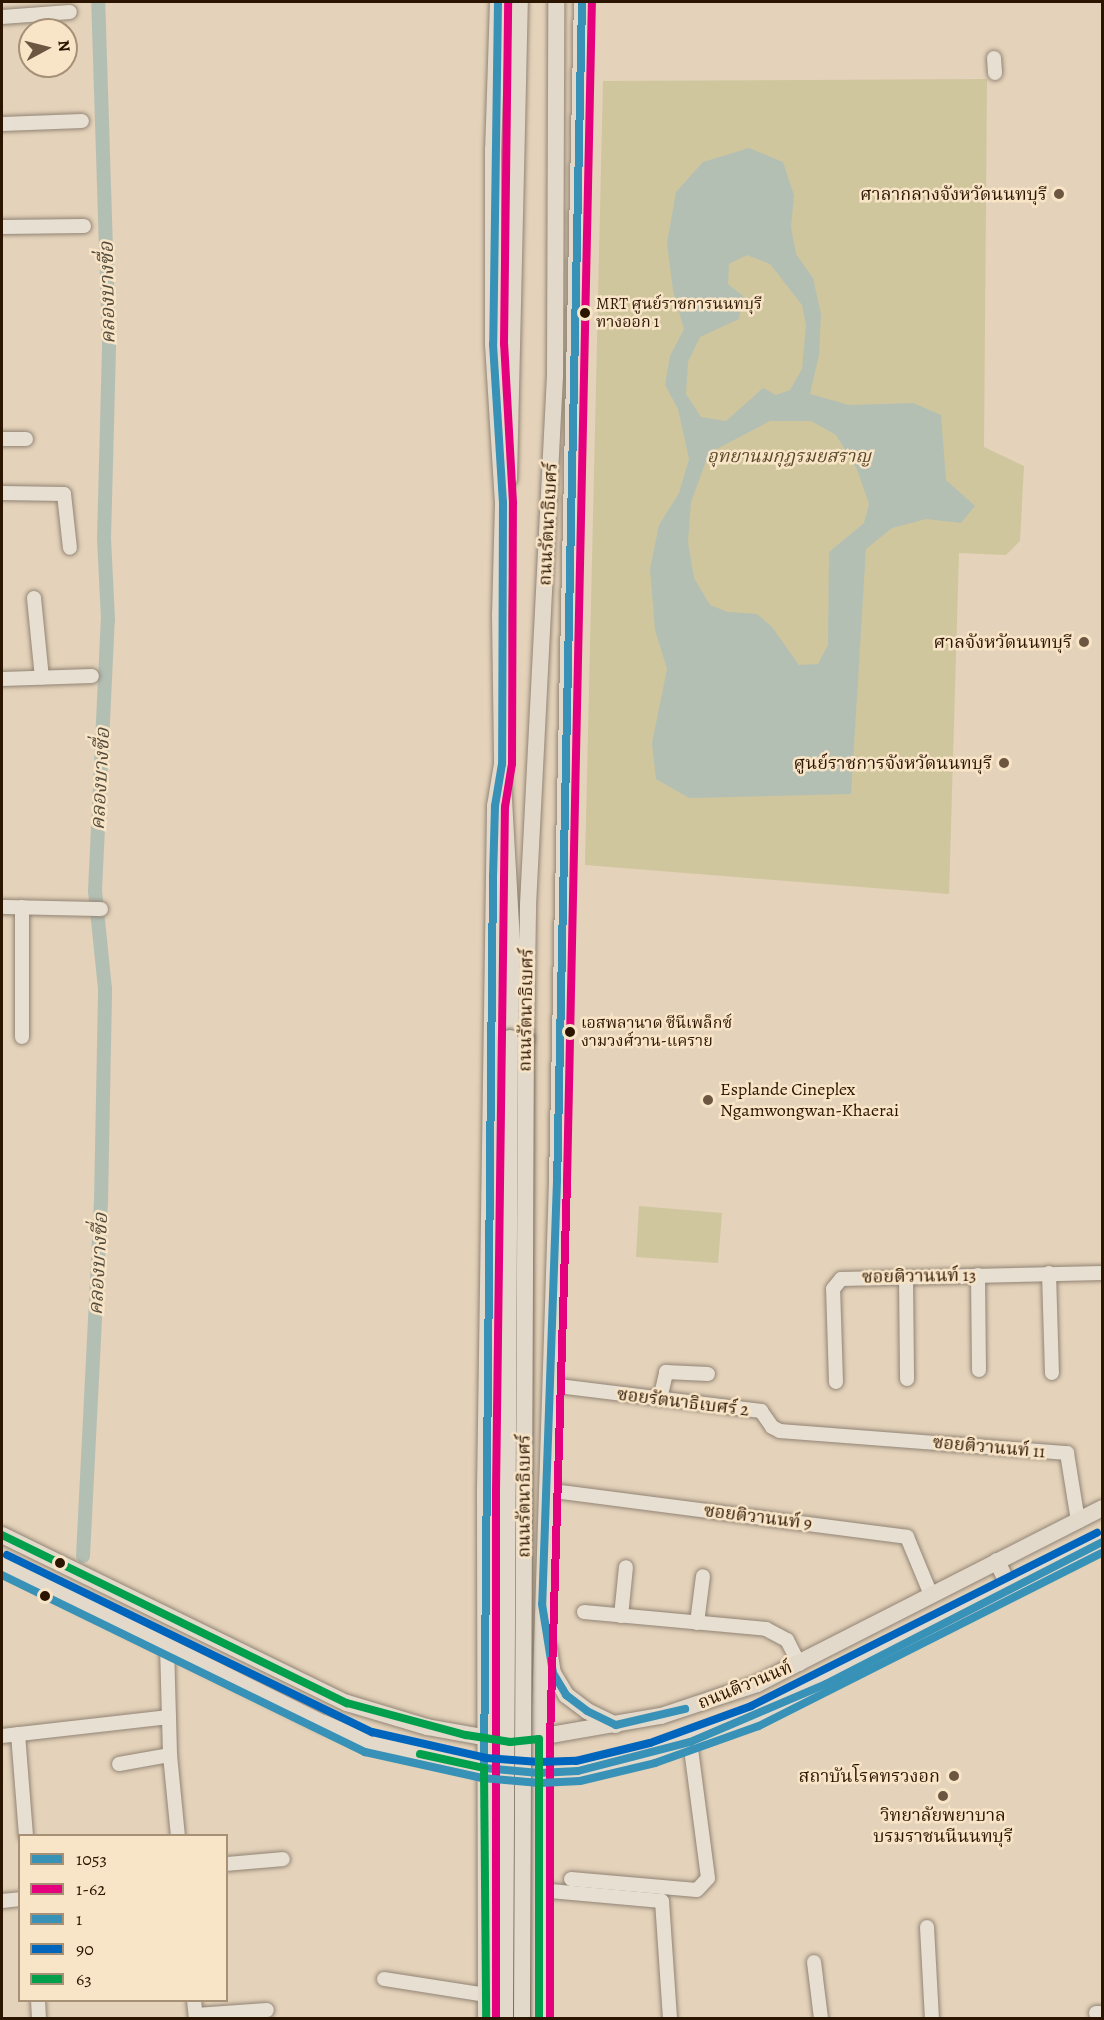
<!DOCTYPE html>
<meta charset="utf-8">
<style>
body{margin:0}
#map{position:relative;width:1104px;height:2020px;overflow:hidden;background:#e4d2ba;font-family:Alegreya,"Noto Serif Thai",serif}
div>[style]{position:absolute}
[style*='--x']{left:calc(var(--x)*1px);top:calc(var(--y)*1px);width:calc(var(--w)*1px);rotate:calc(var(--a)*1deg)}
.green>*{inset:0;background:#cfc69d}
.water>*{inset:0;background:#b4bfb4}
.canal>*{height:14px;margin:-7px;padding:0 7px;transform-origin:7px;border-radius:7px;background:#b4bfb4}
.roads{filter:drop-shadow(0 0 2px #918474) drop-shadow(0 0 2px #918474)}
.minor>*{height:14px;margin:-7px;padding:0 7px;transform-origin:7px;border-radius:7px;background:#e7dfd2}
.major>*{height:16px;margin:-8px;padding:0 8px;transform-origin:8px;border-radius:8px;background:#e3d9cb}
.bridges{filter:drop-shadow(0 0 2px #776a5b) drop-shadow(0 0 2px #776a5b)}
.major-bridge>*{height:16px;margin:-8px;padding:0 8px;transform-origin:8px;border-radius:8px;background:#e3d9cb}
.bus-1>*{height:8px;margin:-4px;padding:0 4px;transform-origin:4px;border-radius:4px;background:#3891b6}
.bus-2>*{height:8px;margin:-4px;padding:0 4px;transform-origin:4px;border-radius:4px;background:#e5007d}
.bus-3>*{height:8px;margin:-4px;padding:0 4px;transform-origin:4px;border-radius:4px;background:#3891b6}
.bus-4>*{height:8px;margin:-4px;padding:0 4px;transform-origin:4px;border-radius:4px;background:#0065bd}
.bus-5>*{height:8px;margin:-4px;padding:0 4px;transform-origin:4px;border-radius:4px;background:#029f4d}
.dots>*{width:16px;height:16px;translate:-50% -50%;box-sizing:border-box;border:3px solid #f8e4c6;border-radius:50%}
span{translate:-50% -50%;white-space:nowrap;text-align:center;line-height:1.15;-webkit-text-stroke:5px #f8e4c6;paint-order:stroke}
.bus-label{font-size:16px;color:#2b1400}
.left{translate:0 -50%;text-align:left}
.poi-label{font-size:18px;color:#2b1400}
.right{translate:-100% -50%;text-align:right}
.park-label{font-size:18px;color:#574728;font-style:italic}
.street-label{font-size:18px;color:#2b1400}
.water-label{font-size:20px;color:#544d3e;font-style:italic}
.frame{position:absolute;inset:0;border:3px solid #2b1400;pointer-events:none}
.legend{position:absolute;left:18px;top:1834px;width:210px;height:168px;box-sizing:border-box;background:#f8e4c6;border:2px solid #a69177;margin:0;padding:8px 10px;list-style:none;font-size:18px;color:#2b1400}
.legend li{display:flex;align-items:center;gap:12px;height:30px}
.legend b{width:30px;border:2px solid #a69177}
.north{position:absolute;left:18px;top:18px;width:60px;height:60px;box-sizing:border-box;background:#f8e4c6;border:2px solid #a69177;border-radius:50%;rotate:83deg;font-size:16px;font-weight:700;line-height:24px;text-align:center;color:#2b1400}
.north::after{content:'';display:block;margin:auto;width:21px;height:27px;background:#6c5641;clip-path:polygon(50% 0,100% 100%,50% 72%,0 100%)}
</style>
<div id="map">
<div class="green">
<i style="clip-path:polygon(987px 79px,984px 447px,1024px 466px,1020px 541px,1006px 555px,959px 553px,949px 894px,585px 865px,603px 81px)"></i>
<i style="clip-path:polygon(639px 1206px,722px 1213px,718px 1263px,636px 1257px)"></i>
</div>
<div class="water">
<i style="clip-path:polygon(evenodd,749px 148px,783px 162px,794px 195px,791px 227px,796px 254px,813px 278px,821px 314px,819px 355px,810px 394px,849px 405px,913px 403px,941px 415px,946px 480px,975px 506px,961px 523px,926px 519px,892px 528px,866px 549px,851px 794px,689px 798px,656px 779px,652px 743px,667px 669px,655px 630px,650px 569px,659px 525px,679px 493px,689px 459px,678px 409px,665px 385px,670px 356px,684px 329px,673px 291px,667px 243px,676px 192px,703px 162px,749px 148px,747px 255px,770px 264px,802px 305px,806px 325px,802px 369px,790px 390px,776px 395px,763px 388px,726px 421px,701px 417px,686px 394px,688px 362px,700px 337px,739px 319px,743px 296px,728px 284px,729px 264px,747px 255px,749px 148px,770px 421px,811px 421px,836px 435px,857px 469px,869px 504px,864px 523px,829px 552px,828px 645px,818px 664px,799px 665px,772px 627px,757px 614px,728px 612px,710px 605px,694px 578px,688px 542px,691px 502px,709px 453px,770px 421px)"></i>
</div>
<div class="canal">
<i style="--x:83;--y:1556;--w:354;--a:-87.1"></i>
<i style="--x:101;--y:1202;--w:213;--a:-88.9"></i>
<i style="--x:105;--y:989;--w:99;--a:-95.8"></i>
<i style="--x:95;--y:891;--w:271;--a:-87.3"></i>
<i style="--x:108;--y:620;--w:81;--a:-92.8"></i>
<i style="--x:104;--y:539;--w:194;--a:-88.5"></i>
<i style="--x:109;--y:345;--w:343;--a:-91.8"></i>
</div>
<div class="roads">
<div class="minor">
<i style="--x:2;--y:17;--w:68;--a:-4.2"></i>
<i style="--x:994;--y:58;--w:15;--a:86"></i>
<i style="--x:2;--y:124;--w:80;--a:-2.1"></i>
<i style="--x:2;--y:227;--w:82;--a:-0.7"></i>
<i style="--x:2;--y:439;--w:24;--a:0"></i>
<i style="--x:2;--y:493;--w:62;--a:0.9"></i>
<i style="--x:64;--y:494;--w:54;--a:83.7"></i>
<i style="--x:34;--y:598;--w:80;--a:84.3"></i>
<i style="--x:2;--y:679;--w:90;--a:-1.9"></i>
<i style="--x:2;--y:907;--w:99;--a:1.2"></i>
<i style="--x:22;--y:907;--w:130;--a:90"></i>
<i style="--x:1049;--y:1273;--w:100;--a:88.3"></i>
<i style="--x:978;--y:1275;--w:95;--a:89.4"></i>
<i style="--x:906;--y:1277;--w:102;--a:89.4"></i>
<i style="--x:836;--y:1382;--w:93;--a:-91.8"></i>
<i style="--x:833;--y:1289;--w:13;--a:-51"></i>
<i style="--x:841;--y:1279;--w:261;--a:-1.3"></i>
<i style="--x:550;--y:1385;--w:213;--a:7"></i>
<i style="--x:761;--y:1411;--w:19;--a:55"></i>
<i style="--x:772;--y:1427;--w:9;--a:27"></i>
<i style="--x:780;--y:1431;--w:288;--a:4.4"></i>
<i style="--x:1067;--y:1453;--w:69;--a:80.8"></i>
<i style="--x:660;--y:1399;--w:28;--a:-77"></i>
<i style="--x:666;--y:1372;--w:42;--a:2.7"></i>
<i style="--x:546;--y:1490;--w:364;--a:7.4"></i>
<i style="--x:907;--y:1537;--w:63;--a:67.5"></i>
<i style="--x:584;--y:1612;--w:183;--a:5.3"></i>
<i style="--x:766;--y:1629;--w:24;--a:28"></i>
<i style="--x:787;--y:1640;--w:27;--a:63"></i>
<i style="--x:621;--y:1616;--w:49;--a:-84.2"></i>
<i style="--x:697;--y:1623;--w:47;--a:-82.7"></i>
<i style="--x:167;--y:1646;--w:109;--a:88.4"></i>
<i style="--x:170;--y:1755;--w:81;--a:84.4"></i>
<i style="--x:18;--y:1734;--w:102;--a:85.5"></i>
<i style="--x:2;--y:1736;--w:168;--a:-6.5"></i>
<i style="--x:119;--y:1764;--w:52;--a:-10"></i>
<i style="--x:226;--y:1864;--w:57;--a:-5"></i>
<i style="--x:571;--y:1879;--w:126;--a:5"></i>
<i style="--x:697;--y:1890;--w:16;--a:-47"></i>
<i style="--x:708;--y:1878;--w:137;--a:-97.5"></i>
<i style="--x:539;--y:1890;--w:123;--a:5.1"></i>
<i style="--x:662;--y:1901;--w:117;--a:86.1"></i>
<i style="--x:2;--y:1901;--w:18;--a:-6"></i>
<i style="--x:927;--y:1927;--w:91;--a:86.9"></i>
<i style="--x:814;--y:1962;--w:56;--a:82.9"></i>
<i style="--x:384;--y:1979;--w:103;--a:8.9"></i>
<i style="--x:38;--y:2000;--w:18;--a:87"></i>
<i style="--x:194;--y:2000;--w:18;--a:84"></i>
<i style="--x:1096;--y:2013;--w:6;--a:0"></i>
<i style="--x:196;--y:2015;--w:71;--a:-4"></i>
</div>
<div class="major">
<i style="--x:498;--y:2;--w:147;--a:91.9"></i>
<i style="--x:493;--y:149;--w:195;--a:90"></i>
<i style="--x:493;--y:344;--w:159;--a:86.4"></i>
<i style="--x:503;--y:503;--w:111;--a:91.5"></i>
<i style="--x:500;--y:614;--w:150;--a:89.2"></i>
<i style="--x:502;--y:764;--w:177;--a:86.8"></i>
<i style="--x:512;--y:941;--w:97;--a:91.2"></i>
<i style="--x:509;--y:479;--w:477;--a:-88.7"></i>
<i style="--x:526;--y:1038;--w:133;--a:-89.1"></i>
<i style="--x:528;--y:905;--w:530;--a:-87.08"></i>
<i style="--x:555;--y:376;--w:374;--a:-89.8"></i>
<i style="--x:2;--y:1535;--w:384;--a:26"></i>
<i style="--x:347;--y:1703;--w:84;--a:16.7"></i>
<i style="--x:427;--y:1727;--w:84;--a:10.2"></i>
<i style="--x:510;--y:1742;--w:153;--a:-9.8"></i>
<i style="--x:661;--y:1716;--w:101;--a:-18.4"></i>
<i style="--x:757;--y:1684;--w:387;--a:-27"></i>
<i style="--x:997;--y:1561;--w:31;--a:65"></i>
<i style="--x:2;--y:1564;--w:358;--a:26.4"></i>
<i style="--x:323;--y:1723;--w:50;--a:22.4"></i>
<i style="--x:369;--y:1742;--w:118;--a:12.7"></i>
<i style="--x:484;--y:1768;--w:55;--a:5.2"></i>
<i style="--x:539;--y:1773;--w:39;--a:-3"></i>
<i style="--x:578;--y:1771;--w:77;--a:-13.5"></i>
<i style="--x:653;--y:1753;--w:109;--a:-19.9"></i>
<i style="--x:755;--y:1716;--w:388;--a:-26.6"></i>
<i style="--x:549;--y:1649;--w:24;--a:81"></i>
<i style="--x:553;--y:1673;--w:26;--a:59"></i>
<i style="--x:566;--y:1695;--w:26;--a:37"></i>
<i style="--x:587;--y:1711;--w:32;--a:26"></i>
<i style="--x:486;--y:2018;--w:527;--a:-90.11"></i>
<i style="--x:485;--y:1491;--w:685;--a:-89.16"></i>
<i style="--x:495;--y:806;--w:43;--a:-80.5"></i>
<i style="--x:539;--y:2018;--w:279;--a:-90"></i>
<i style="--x:539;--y:1739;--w:558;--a:-88.15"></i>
<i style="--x:557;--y:1181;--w:1179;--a:-88.79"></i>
</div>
</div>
<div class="bridges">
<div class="major-bridge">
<i style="--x:505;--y:2018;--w:980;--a:-89.71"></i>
<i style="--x:522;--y:2018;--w:980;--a:-89.77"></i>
</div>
</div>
<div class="bus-1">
<i style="--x:498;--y:2;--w:342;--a:90.8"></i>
<i style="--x:493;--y:344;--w:159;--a:86.4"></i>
<i style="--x:503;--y:503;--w:261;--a:90.2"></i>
<i style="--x:502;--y:764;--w:43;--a:99.5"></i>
<i style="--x:495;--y:806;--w:70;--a:91.6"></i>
<i style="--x:493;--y:876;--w:892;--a:90.58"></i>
<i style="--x:484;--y:1768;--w:55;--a:5.2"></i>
<i style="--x:539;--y:1773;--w:39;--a:-3"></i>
<i style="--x:578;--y:1771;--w:116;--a:-14.5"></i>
<i style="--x:690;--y:1742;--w:148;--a:-23.1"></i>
<i style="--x:826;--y:1684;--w:310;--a:-27.2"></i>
<i style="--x:582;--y:2;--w:1179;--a:91.21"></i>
<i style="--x:557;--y:1181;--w:423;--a:92"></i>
<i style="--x:542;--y:1604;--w:70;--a:80.9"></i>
<i style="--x:553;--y:1673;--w:26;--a:59"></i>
<i style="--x:566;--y:1695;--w:26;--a:37"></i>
<i style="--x:587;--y:1711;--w:32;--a:26"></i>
<i style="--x:616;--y:1725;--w:71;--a:-13.1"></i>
</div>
<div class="bus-2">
<i style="--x:496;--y:2018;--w:527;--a:-90"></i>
<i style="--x:496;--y:1491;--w:684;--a:-89.25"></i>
<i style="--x:505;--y:807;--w:44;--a:-80.8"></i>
<i style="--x:512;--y:764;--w:261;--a:-89.8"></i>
<i style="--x:513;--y:503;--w:159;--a:-93.2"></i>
<i style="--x:504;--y:344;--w:342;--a:-89.3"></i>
<i style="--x:550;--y:2018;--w:279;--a:-90"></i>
<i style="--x:550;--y:1739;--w:558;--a:-88.25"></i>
<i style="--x:567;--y:1181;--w:1179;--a:-88.79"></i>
</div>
<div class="bus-3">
<i style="--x:2;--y:1575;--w:404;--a:26"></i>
<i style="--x:365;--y:1752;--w:120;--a:12.5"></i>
<i style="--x:482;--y:1778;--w:58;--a:4.9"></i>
<i style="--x:540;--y:1783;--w:40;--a:-2.9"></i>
<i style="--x:580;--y:1781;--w:77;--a:-13.5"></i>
<i style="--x:655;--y:1763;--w:110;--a:-19.6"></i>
<i style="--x:759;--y:1726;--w:384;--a:-26.8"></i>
</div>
<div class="bus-4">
<i style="--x:7;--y:1555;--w:406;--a:25.9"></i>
<i style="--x:372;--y:1732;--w:117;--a:12.8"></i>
<i style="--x:486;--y:1758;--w:53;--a:4.3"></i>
<i style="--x:539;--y:1762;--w:37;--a:-2"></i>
<i style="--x:576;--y:1761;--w:76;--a:-13.7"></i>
<i style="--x:650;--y:1743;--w:108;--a:-20.1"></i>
<i style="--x:751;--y:1706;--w:387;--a:-26.6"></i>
</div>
<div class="bus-5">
<i style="--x:2;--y:1535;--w:384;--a:26"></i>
<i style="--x:347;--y:1703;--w:123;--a:15.1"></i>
<i style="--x:466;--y:1735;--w:45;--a:9"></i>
<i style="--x:510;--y:1742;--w:29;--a:-6"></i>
<i style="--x:539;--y:1739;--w:279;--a:90"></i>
<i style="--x:420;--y:1754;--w:66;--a:12.3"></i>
<i style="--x:484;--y:1768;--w:250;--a:89.5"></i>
</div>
<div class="dots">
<i style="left:1059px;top:194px;background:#6c5641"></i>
<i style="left:585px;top:313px;background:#2b1400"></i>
<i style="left:1084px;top:642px;background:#6c5641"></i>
<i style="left:1004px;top:763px;background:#6c5641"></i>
<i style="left:570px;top:1032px;background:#2b1400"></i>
<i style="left:708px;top:1100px;background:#6c5641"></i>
<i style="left:60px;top:1563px;background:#2b1400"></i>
<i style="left:45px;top:1596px;background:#2b1400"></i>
<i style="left:954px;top:1776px;background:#6c5641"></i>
<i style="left:943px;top:1796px;background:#6c5641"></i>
</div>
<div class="bus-label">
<span class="left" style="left:596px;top:313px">MRT ศูนย์ราชการนนทบุรี<br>ทางออก 1</span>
<span class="left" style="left:581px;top:1032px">เอสพลานาด ซีนีเพล็กซ์<br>งามวงศ์วาน-แคราย</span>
</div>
<div class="poi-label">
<span class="right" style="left:1047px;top:194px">ศาลากลางจังหวัดนนทบุรี</span>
<span class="right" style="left:1072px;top:642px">ศาลจังหวัดนนทบุรี</span>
<span class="right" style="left:992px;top:763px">ศูนย์ราชการจังหวัดนนทบุรี</span>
<span class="left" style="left:720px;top:1100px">Esplande Cineplex<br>Ngamwongwan-Khaerai</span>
<span class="right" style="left:940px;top:1776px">สถาบันโรคทรวงอก</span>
<span style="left:943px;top:1826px">วิทยาลัยพยาบาล<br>บรมราชนนีนนทบุรี</span>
</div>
<div class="park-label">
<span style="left:789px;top:456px">อุทยานมกุฎรมยสราญ</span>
</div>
<div class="street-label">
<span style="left:548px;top:524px;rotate:-87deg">ถนนรัตนาธิเบศร์</span>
<span style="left:526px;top:1010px;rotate:-89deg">ถนนรัตนาธิเบศร์</span>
<span style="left:919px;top:1276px;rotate:-1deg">ซอยติวานนท์ 13</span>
<span style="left:683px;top:1402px;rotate:7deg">ซอยรัตนาธิเบศร์ 2</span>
<span style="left:989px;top:1447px;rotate:5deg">ซอยติวานนท์ 11</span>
<span style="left:524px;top:1496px;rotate:-90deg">ถนนรัตนาธิเบศร์</span>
<span style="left:758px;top:1517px;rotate:7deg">ซอยติวานนท์ 9</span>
<span style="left:745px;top:1685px;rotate:-22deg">ถนนติวานนท์</span>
</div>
<div class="water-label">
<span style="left:107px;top:293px;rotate:-91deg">คลองบางซื่อ</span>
<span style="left:100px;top:779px;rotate:-87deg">คลองบางซื่อ</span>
<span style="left:98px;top:1264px;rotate:-87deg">คลองบางซื่อ</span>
</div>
<div class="frame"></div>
<ul class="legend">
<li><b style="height:8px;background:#3891b6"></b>1053</li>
<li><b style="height:8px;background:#e5007d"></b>1-62</li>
<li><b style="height:8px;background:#3891b6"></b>1</li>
<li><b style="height:8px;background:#0065bd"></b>90</li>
<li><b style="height:8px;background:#029f4d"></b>63</li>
</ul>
<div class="north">N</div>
</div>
